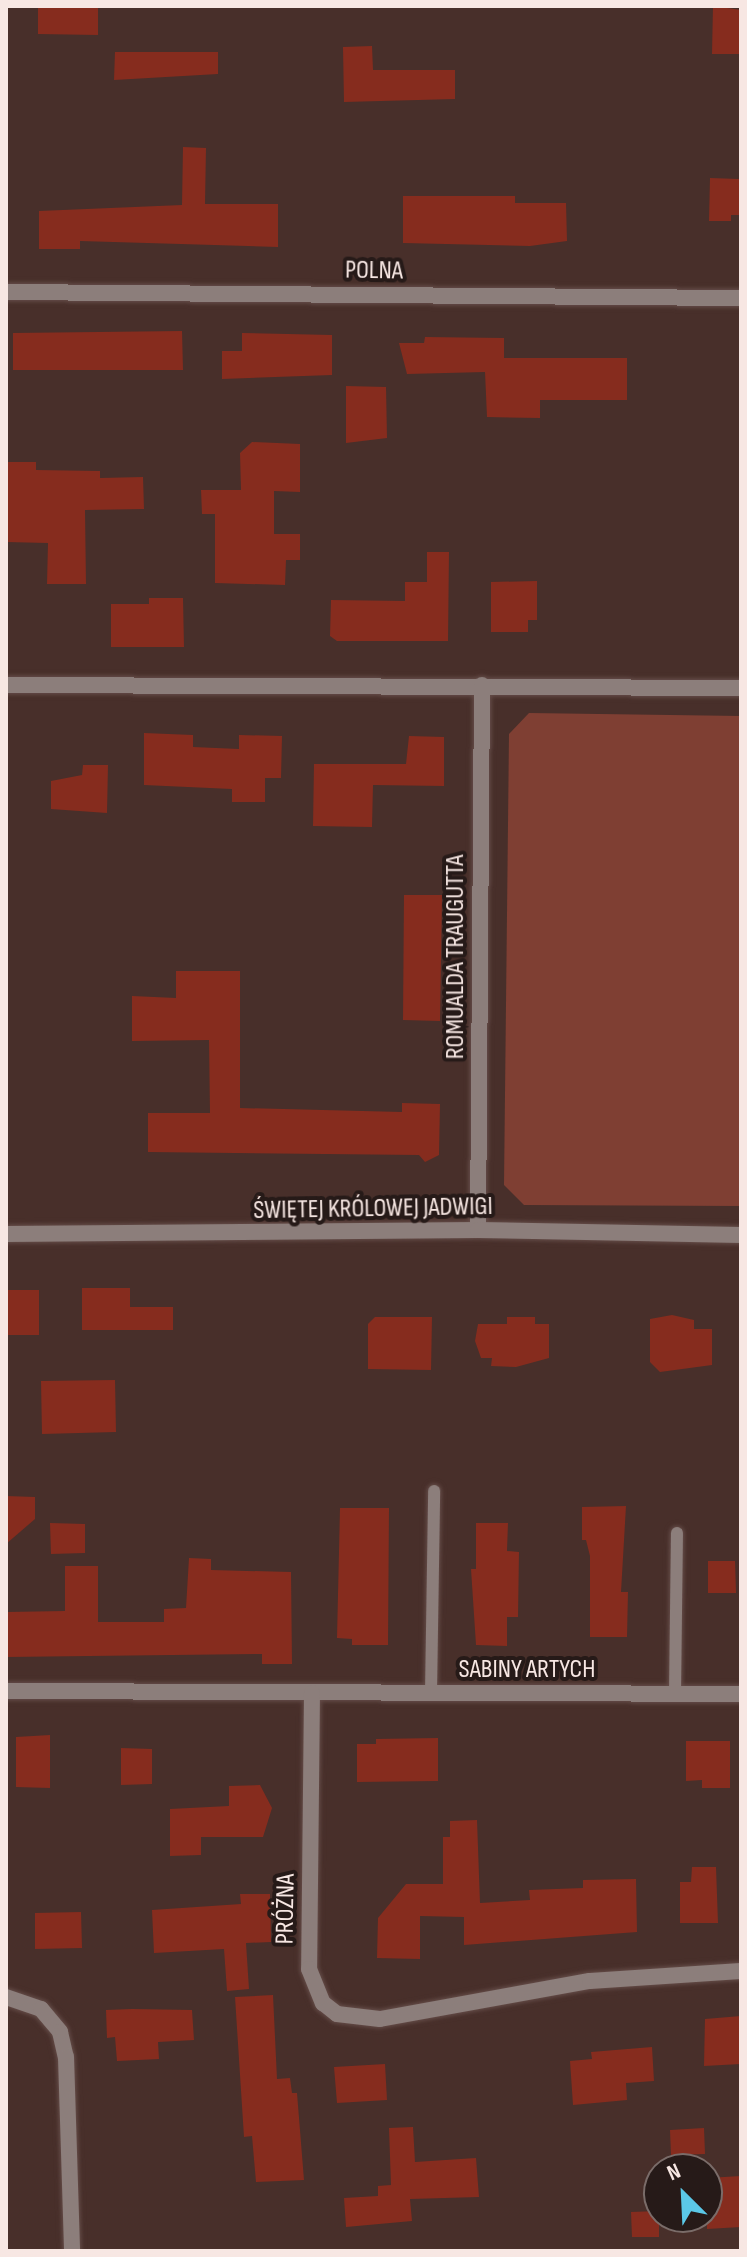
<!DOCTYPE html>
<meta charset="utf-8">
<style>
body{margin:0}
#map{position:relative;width:747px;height:2257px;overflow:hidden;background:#482f2a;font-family:"Sofia Sans Condensed",sans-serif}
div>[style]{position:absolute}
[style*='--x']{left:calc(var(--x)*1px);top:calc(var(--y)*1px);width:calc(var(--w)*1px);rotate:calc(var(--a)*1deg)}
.green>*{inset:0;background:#7f3f33}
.building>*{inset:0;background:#862c1e}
.roads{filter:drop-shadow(0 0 2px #644c48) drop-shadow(0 0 2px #644c48)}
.lane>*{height:12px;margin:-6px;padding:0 6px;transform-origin:6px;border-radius:6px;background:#8c7e7b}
.street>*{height:16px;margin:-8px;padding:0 8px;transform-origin:8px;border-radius:8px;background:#8c7e7b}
span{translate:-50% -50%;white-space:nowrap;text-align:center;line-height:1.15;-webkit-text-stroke:8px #261a18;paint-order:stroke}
.street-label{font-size:26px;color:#f7e7e3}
.frame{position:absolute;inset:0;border:8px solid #f7e7e3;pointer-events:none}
.north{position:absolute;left:643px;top:2153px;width:80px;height:80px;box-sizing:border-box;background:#261a18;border:2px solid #7a6c69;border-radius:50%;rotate:336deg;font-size:22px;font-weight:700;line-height:32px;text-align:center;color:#f7e7e3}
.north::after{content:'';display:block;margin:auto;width:28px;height:36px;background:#5bc8e7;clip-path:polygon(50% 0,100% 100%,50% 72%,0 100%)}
</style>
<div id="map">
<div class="green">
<i style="clip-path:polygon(529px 713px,741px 716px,741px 1206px,524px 1205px,504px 1185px,509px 734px)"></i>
</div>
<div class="building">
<i style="clip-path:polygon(38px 6px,98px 6px,98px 35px,38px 34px)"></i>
<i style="clip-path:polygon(713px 6px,741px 10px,741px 54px,712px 54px)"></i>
<i style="clip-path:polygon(372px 46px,373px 70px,455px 70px,455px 99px,344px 102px,343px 47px)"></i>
<i style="clip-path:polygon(115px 52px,218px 52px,218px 74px,114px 80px)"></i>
<i style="clip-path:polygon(183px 147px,206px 148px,205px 204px,278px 204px,278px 247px,80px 241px,80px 249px,39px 249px,39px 211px,182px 205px)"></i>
<i style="clip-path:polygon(710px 178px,739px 179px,739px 215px,731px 215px,731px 221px,709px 221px)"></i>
<i style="clip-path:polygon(403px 196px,515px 196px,515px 203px,566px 203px,567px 241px,530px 246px,403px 243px)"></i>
<i style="clip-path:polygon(182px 331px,183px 370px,13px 370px,13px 333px)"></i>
<i style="clip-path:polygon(242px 333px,332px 335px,332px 375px,222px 379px,222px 351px,242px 351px)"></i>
<i style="clip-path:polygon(425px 337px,504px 338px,504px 358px,627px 358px,627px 400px,540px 400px,540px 418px,487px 417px,485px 372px,407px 374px,399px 343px,424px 343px)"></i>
<i style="clip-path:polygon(346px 386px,386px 387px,387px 438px,346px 443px)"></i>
<i style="clip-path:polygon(252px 442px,300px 444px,300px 492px,274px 491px,274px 534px,300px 534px,300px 560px,286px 560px,285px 585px,215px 583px,215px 514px,202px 514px,201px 490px,241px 490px,240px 453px)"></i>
<i style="clip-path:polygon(6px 462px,36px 462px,36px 470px,100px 471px,100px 478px,143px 477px,144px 509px,85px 510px,86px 584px,47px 584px,48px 543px,6px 542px)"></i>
<i style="clip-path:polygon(427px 552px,449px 552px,448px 641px,337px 641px,330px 636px,331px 600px,405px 601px,405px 582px,427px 582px)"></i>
<i style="clip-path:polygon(537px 581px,537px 620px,528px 620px,528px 632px,491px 632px,491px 582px)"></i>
<i style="clip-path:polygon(149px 598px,183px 598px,184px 647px,111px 647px,111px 604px,149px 604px)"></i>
<i style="clip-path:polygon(144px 733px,193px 735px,193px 747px,239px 749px,239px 735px,282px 736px,281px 778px,265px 778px,265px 802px,232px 802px,232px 789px,144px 785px)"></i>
<i style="clip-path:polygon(409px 736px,444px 737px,444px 786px,373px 785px,372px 827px,313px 826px,314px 764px,406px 764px)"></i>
<i style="clip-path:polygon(83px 765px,108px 765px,107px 813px,51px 809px,51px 781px,82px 775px)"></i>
<i style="clip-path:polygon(404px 895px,442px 895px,440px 1021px,403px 1020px)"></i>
<i style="clip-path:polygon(176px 971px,240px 971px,240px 1108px,402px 1112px,402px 1103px,440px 1104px,439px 1155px,425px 1162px,419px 1155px,148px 1152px,148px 1113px,210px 1113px,209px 1040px,132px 1041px,132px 996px,176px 998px)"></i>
<i style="clip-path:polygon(82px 1288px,130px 1288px,130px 1307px,173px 1307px,173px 1330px,82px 1330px)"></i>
<i style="clip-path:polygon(6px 1290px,39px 1290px,39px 1335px,6px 1335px)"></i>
<i style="clip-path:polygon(672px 1315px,694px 1320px,694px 1329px,712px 1329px,712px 1365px,660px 1372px,650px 1362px,650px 1319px)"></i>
<i style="clip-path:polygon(375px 1317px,432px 1317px,431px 1370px,368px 1369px,368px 1324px)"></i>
<i style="clip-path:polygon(507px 1317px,535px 1317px,535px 1324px,549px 1324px,549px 1358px,516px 1367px,491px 1366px,492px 1358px,481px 1358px,475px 1341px,478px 1324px,507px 1324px)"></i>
<i style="clip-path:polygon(115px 1380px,116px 1432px,42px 1434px,41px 1381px)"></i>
<i style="clip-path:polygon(6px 1496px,35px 1497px,35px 1519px,6px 1544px)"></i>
<i style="clip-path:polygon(626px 1506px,621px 1592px,628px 1592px,627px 1637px,590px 1637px,590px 1556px,586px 1540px,582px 1540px,582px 1507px)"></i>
<i style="clip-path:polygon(340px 1508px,389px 1508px,388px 1645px,352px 1645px,352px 1639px,337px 1638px)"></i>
<i style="clip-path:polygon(50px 1523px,85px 1524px,85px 1553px,51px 1554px)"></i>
<i style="clip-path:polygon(476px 1523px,508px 1523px,507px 1551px,519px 1552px,518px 1617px,507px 1617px,507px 1646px,476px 1645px,471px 1569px,476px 1569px)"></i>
<i style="clip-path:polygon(189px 1558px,211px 1559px,211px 1570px,291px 1572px,292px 1664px,262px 1664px,262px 1654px,6px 1657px,7px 1612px,65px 1611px,65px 1566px,98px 1566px,98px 1622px,164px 1622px,164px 1609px,186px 1608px)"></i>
<i style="clip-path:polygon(708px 1561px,735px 1561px,736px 1593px,708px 1593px)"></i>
<i style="clip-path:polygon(50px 1735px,50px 1788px,16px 1787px,16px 1737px)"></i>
<i style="clip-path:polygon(438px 1738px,438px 1781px,357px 1782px,357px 1744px,376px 1744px,376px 1739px)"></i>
<i style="clip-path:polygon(686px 1741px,730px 1741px,730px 1788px,702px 1788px,702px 1780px,686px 1781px)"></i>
<i style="clip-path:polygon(121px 1748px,152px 1749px,152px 1784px,121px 1785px)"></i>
<i style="clip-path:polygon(260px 1785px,272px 1808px,263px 1837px,201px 1837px,201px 1855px,170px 1856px,170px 1809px,229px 1806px,229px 1786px)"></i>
<i style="clip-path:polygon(477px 1820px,480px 1903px,530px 1900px,529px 1890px,583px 1888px,583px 1880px,636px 1879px,637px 1932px,464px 1945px,464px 1917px,420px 1916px,420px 1959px,377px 1958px,378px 1918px,406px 1884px,443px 1884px,443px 1837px,450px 1837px,450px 1821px)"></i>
<i style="clip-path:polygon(692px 1867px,716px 1867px,718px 1923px,680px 1923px,680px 1882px,691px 1882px)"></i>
<i style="clip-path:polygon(240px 1894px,270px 1894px,271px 1942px,246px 1943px,249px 1989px,227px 1991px,224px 1949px,154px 1953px,152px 1910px,241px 1904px)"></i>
<i style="clip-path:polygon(81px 1912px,82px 1948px,35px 1949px,35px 1913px)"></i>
<i style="clip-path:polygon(273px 1995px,277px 2079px,290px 2078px,292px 2093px,297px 2093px,304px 2180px,256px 2182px,252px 2136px,244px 2137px,235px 1997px)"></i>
<i style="clip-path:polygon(132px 2009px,192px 2010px,194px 2040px,158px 2042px,159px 2059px,117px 2061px,115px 2037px,107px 2038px,106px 2010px)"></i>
<i style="clip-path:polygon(741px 2016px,741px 2064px,704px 2066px,705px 2019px)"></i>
<i style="clip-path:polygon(652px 2047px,654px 2081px,626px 2083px,627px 2100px,573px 2105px,570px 2061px,592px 2059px,591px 2052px)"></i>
<i style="clip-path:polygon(385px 2064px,387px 2100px,337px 2103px,334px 2067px)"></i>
<i style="clip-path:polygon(413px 2127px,415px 2162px,476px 2158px,479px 2197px,410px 2199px,412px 2221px,346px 2227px,344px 2198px,378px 2196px,378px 2186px,391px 2185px,389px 2128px)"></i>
<i style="clip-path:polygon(704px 2128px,705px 2154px,671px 2155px,670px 2130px)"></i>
<i style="clip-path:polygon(741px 2176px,741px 2227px,707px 2229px,707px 2178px)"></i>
<i style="clip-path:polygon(659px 2211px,659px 2237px,632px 2237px,631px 2212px)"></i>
</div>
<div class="roads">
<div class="lane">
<i style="--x:431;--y:1693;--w:202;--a:-89.1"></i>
<i style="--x:675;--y:1694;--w:161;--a:-89.3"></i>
</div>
<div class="street">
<i style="--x:6;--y:292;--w:735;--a:0.47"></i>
<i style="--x:6;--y:685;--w:735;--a:0.23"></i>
<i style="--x:478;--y:1230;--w:545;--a:-89.58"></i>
<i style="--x:6;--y:1234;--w:472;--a:-0.5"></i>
<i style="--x:478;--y:1230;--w:263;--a:1.1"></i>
<i style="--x:6;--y:1691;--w:735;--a:0.23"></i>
<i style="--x:312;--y:1693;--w:276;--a:90.6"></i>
<i style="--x:309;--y:1969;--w:37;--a:68"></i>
<i style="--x:323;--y:2003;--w:18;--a:38"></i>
<i style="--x:337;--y:2014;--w:43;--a:6.6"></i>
<i style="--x:380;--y:2019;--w:213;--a:-10.3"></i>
<i style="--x:590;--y:1981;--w:151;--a:-3.8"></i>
<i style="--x:6;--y:1997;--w:37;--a:19"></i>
<i style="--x:41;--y:2009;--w:30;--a:50"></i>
<i style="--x:60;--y:2032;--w:26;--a:77"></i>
<i style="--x:66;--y:2057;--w:194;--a:88.2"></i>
</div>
</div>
<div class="street-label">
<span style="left:374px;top:271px;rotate:1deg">POLNA</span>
<span style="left:456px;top:957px;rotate:-90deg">ROMUALDA TRAUGUTTA</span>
<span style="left:373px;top:1209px;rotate:-1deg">ŚWIĘTEJ KRÓLOWEJ JADWIGI</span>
<span style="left:527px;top:1670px">SABINY ARTYCH</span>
<span style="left:286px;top:1909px;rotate:-89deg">PRÓŻNA</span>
</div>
<div class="frame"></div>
<div class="north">N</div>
</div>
